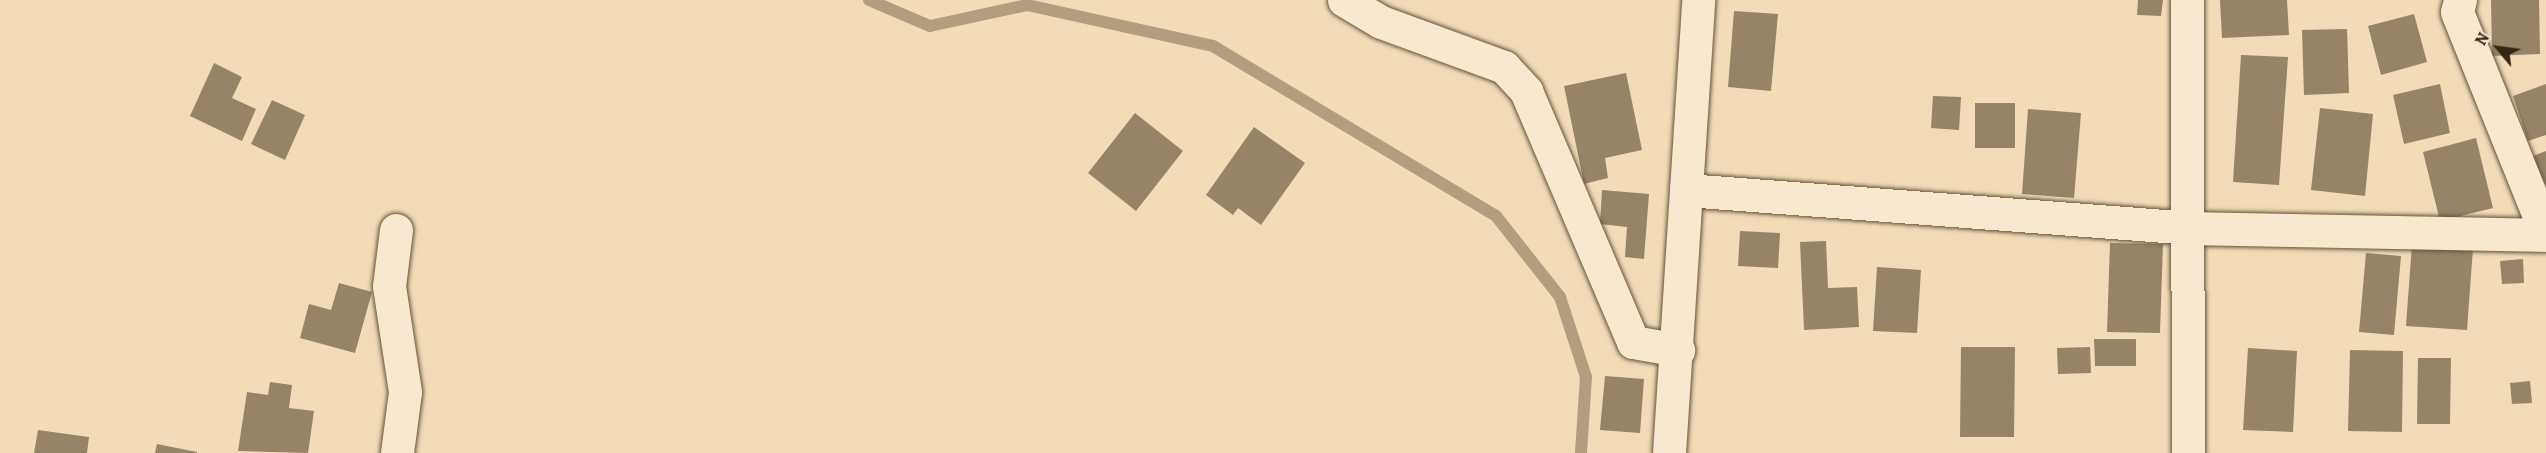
<!DOCTYPE html>
<style>
body{margin:0}
#map{position:relative;width:2546px;height:453px;overflow:hidden;background:#f2dcb5;font-family:Alegreya,serif}
div>[style]{position:absolute}
[style*='--x']{left:calc(var(--x)*1px);top:calc(var(--y)*1px);width:calc(var(--w)*1px);rotate:calc(var(--a)*1deg)}
.stream>*{height:12px;margin:-6px;padding:0 6px;transform-origin:6px;border-radius:6px;background:#b19e7e}
.building>*{inset:0;background:#968468}
.roads{filter:drop-shadow(0 0 2px #62533c) drop-shadow(0 0 2px #62533c)}
.street>*{height:33px;margin:-16.5px;padding:0 16.5px;transform-origin:16.5px;border-radius:16.5px;background:#f7e8cf}
span{translate:-50% -50%;white-space:nowrap;text-align:center;line-height:1.15;-webkit-text-stroke:4.5px #f7e8cf;paint-order:stroke}
.north{position:absolute;left:2468px;top:18px;width:60px;height:60px;-webkit-text-stroke:4px #f7e8cf;paint-order:stroke;rotate:299deg;font-size:16px;font-weight:700;line-height:24px;text-align:center;color:#322514}
.north::after{content:'';display:block;margin:auto;width:21px;height:27px;background:#322514;clip-path:polygon(50% 0,100% 100%,50% 72%,0 100%)}
</style>
<div id="map">
<div class="stream">
<i style="--x:869;--y:0;--w:66;--a:23.1"></i>
<i style="--x:930;--y:26;--w:99;--a:-12.2"></i>
<i style="--x:1027;--y:5;--w:190;--a:12.4"></i>
<i style="--x:1213;--y:46;--w:330;--a:31"></i>
<i style="--x:1496;--y:216;--w:103;--a:51.7"></i>
<i style="--x:1560;--y:297;--w:84;--a:72"></i>
<i style="--x:1586;--y:377;--w:76;--a:93.8"></i>
</div>
<div class="building">
<i style="clip-path:polygon(2138px 0,2163px 0,2161px 16px,2137px 15px)"></i>
<i style="clip-path:polygon(2220px 0,2287px 0,2289px 35px,2222px 38px)"></i>
<i style="clip-path:polygon(2491px 0,2539px 0,2540px 54px,2492px 56px)"></i>
<i style="clip-path:polygon(1734px 11px,1778px 14px,1771px 91px,1728px 87px)"></i>
<i style="clip-path:polygon(2414px 14px,2427px 62px,2381px 75px,2368px 26px)"></i>
<i style="clip-path:polygon(2347px 29px,2349px 93px,2304px 95px,2302px 30px)"></i>
<i style="clip-path:polygon(2241px 55px,2288px 57px,2279px 185px,2233px 182px)"></i>
<i style="clip-path:polygon(214px 63px,242px 77px,232px 98px,256px 109px,242px 141px,190px 116px)"></i>
<i style="clip-path:polygon(1626px 73px,1642px 150px,1605px 158px,1608px 178px,1584px 184px,1564px 86px)"></i>
<i style="clip-path:polygon(2440px 84px,2450px 133px,2404px 144px,2393px 95px)"></i>
<i style="clip-path:polygon(2546px 84px,2546px 135px,2528px 141px,2513px 96px)"></i>
<i style="clip-path:polygon(1933px 96px,1961px 97px,1959px 130px,1931px 128px)"></i>
<i style="clip-path:polygon(272px 100px,305px 115px,285px 160px,251px 144px)"></i>
<i style="clip-path:polygon(1975px 103px,2015px 103px,2015px 148px,1975px 148px)"></i>
<i style="clip-path:polygon(2320px 108px,2373px 114px,2365px 196px,2311px 190px)"></i>
<i style="clip-path:polygon(2028px 109px,2081px 113px,2074px 198px,2022px 194px)"></i>
<i style="clip-path:polygon(1135px 113px,1183px 151px,1136px 211px,1088px 173px)"></i>
<i style="clip-path:polygon(1254px 127px,1305px 163px,1261px 225px,1238px 208px,1233px 215px,1206px 195px)"></i>
<i style="clip-path:polygon(2476px 138px,2493px 208px,2440px 221px,2423px 152px)"></i>
<i style="clip-path:polygon(2546px 151px,2546px 186px,2533px 156px)"></i>
<i style="clip-path:polygon(1602px 190px,1649px 194px,1644px 259px,1625px 257px,1627px 227px,1600px 224px)"></i>
<i style="clip-path:polygon(1740px 231px,1780px 233px,1778px 268px,1738px 266px)"></i>
<i style="clip-path:polygon(1826px 241px,1828px 288px,1857px 287px,1859px 327px,1804px 330px,1800px 242px)"></i>
<i style="clip-path:polygon(2110px 243px,2163px 244px,2160px 333px,2107px 332px)"></i>
<i style="clip-path:polygon(2412px 244px,2473px 248px,2467px 330px,2406px 326px)"></i>
<i style="clip-path:polygon(2366px 253px,2401px 256px,2394px 335px,2359px 332px)"></i>
<i style="clip-path:polygon(2523px 259px,2524px 283px,2502px 284px,2500px 261px)"></i>
<i style="clip-path:polygon(1877px 267px,1921px 270px,1917px 333px,1873px 331px)"></i>
<i style="clip-path:polygon(339px 283px,372px 292px,355px 353px,300px 338px,309px 304px,331px 310px)"></i>
<i style="clip-path:polygon(2094px 339px,2136px 339px,2136px 366px,2095px 366px)"></i>
<i style="clip-path:polygon(1961px 347px,2015px 347px,2014px 437px,1960px 437px)"></i>
<i style="clip-path:polygon(2090px 347px,2091px 373px,2058px 374px,2057px 348px)"></i>
<i style="clip-path:polygon(2248px 348px,2297px 351px,2293px 432px,2243px 430px)"></i>
<i style="clip-path:polygon(2350px 350px,2403px 351px,2402px 432px,2348px 431px)"></i>
<i style="clip-path:polygon(2418px 358px,2451px 358px,2450px 424px,2417px 424px)"></i>
<i style="clip-path:polygon(1605px 376px,1644px 379px,1640px 433px,1600px 430px)"></i>
<i style="clip-path:polygon(2530px 381px,2532px 403px,2512px 404px,2510px 383px)"></i>
<i style="clip-path:polygon(270px 382px,292px 385px,289px 408px,314px 411px,308px 453px,238px 451px,247px 392px,268px 395px)"></i>
<i style="clip-path:polygon(38px 430px,89px 437px,87px 453px,34px 453px)"></i>
<i style="clip-path:polygon(157px 444px,197px 452px,197px 453px,155px 453px)"></i>
</div>
<div class="roads">
<div class="street">
<i style="--x:1344;--y:0;--w:43;--a:30.7"></i>
<i style="--x:1381;--y:22;--w:131;--a:20.1"></i>
<i style="--x:1504;--y:67;--w:33;--a:47"></i>
<i style="--x:1526;--y:91;--w:273;--a:66.9"></i>
<i style="--x:1633;--y:342;--w:46;--a:10.1"></i>
<i style="--x:2187;--y:0;--w:453;--a:89.9"></i>
<i style="--x:2460;--y:0;--w:12;--a:104"></i>
<i style="--x:2457;--y:12;--w:238;--a:68.1"></i>
<i style="--x:1686;--y:190;--w:506;--a:4.3"></i>
<i style="--x:2191;--y:228;--w:355;--a:1.1"></i>
<i style="--x:396;--y:230;--w:56;--a:97.1"></i>
<i style="--x:389;--y:286;--w:107;--a:81.4"></i>
<i style="--x:405;--y:392;--w:62;--a:97.5"></i>
<i style="--x:1669;--y:453;--w:454;--a:-86.3"></i>
</div>
</div>
<div class="north">N</div>
</div>
